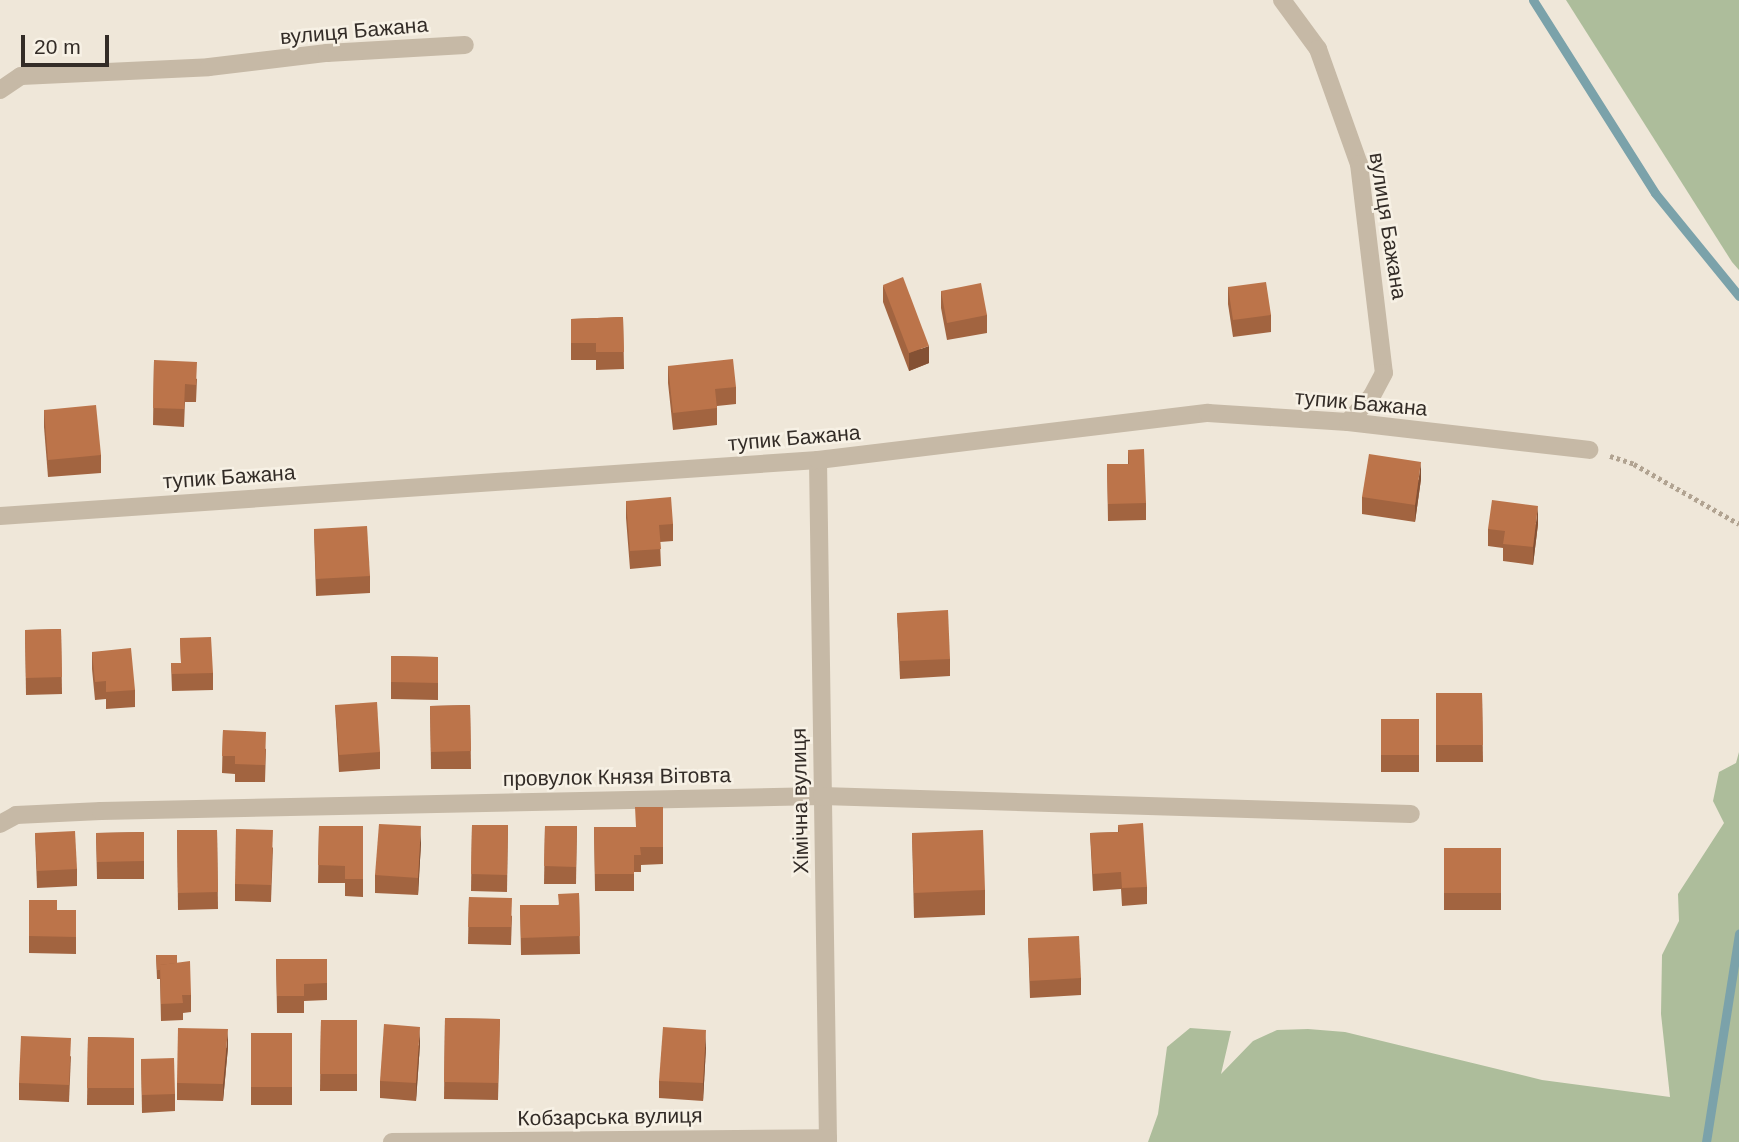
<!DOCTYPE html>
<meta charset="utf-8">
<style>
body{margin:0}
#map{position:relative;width:1739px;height:1142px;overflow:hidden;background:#efe7d9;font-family:Helvetica,sans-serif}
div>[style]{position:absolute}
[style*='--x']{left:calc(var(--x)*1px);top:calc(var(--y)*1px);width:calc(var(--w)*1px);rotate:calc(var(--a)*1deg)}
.green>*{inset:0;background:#adbd9b}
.stream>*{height:9px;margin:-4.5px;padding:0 4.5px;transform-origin:4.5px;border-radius:4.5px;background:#7ba2aa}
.path>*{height:4.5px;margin-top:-2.25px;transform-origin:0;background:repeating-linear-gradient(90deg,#b1a391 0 3.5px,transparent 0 7px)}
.minor>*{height:18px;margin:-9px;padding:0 9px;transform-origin:9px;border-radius:9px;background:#c6b9a6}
.wall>*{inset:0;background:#a26440}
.shaded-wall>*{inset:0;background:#845134}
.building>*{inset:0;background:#bc744a}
span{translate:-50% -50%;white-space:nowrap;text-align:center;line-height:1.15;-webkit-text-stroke:5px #f7f1e5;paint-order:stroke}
.street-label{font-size:21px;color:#332c27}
.scale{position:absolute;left:21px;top:35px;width:88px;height:32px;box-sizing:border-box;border:4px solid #332c27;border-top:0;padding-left:9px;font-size:21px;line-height:24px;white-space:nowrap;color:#332c27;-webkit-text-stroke:5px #f7f1e5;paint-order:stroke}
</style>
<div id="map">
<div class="green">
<i style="clip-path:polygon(1566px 0,1739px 0,1739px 270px,1732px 262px)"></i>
<i style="clip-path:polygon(1739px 752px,1739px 1142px,1148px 1142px,1158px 1114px,1167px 1047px,1190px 1028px,1231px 1031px,1221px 1074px,1253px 1041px,1277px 1030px,1308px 1029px,1345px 1032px,1542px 1080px,1670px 1097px,1661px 1014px,1662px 955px,1679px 921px,1678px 894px,1724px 823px,1713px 801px,1719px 772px,1736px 763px)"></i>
</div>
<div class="stream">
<i style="--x:1533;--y:0;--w:228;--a:57.7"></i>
<i style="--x:1655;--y:193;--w:133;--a:50.8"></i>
<i style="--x:1706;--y:1142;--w:211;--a:-81"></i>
</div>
<div class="path">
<i style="--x:1610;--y:456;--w:25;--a:18"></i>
<i style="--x:1634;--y:464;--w:121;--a:29.7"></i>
</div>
<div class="minor">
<i style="--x:1282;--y:0;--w:61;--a:53.7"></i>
<i style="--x:1318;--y:49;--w:122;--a:70.4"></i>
<i style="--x:1359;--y:164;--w:210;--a:83.2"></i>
<i style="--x:1384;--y:373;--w:26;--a:118"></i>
<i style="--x:1372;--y:396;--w:35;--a:133"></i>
<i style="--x:0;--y:90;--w:25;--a:-34"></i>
<i style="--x:21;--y:76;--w:188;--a:-2.7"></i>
<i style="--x:209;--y:67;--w:119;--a:-6.8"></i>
<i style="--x:327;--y:53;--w:138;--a:-3.3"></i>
<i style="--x:818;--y:460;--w:682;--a:89.16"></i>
<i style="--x:0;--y:516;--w:820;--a:-3.92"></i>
<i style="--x:818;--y:460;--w:393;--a:-6.9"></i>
<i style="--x:1208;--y:413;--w:140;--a:3.7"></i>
<i style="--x:1348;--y:422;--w:243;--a:6.6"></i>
<i style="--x:0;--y:824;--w:18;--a:-29"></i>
<i style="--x:16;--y:815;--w:85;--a:-2.7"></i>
<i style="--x:101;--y:811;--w:721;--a:-1.19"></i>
<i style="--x:822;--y:796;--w:589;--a:1.75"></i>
<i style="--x:392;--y:1142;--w:436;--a:-0.5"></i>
</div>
<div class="wall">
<i style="clip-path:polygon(883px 285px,929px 363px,909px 371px,883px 302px)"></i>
<i style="clip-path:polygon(1228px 287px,1271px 315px,1271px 332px,1233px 337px,1228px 304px)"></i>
<i style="clip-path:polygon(941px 291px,987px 315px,987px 333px,947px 340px,941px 308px)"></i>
<i style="clip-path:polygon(623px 317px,624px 369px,596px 370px,596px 360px,571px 360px,571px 319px)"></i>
<i style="clip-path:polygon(154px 360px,197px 379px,196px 402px,185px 402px,184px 427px,153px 425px)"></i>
<i style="clip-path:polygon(668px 366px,736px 387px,736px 404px,717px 406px,717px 425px,673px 430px,668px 383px)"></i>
<i style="clip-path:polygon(44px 410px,101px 455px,101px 473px,48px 477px,44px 427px)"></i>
<i style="clip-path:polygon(1128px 450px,1146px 503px,1146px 520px,1108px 521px,1107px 464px,1128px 464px)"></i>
<i style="clip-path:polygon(1421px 479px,1415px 522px,1362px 514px,1362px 497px)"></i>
<i style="clip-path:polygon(626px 501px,673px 524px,673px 541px,660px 542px,661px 566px,630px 569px,626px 518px)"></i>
<i style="clip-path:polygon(1538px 524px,1533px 565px,1503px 561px,1503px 548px,1488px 546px,1488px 529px)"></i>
<i style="clip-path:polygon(314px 529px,370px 576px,370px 593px,316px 596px)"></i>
<i style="clip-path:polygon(897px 613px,950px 659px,950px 676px,900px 679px)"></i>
<i style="clip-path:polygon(61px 629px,62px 694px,26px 695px,25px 630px)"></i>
<i style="clip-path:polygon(180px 638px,213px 673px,213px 690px,172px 691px,171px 663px,181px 663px)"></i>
<i style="clip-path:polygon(92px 652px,135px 690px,135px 707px,106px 709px,106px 699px,95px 700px,92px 669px)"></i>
<i style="clip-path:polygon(391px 656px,438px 657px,438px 700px,391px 699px)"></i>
<i style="clip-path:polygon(1436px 693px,1482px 693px,1483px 762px,1436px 762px)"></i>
<i style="clip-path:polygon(335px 705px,380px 752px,380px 769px,339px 772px)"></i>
<i style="clip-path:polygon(470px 705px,471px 769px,431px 769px,430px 706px)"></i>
<i style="clip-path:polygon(1381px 719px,1419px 719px,1419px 772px,1381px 772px)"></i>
<i style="clip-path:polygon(223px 730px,266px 749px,265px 782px,235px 782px,235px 774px,222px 773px)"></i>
<i style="clip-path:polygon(663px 807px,663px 864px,641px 865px,641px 872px,634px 872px,634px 891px,595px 891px,594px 827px,636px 827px)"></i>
<i style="clip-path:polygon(472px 825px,508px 825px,507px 892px,471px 891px)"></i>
<i style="clip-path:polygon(1118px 825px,1147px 887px,1147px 904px,1122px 906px,1121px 889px,1093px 891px,1090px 833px,1118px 832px)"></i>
<i style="clip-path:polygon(319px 826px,363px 826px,363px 897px,345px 896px,345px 883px,318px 883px)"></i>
<i style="clip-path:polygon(545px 826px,577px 826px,576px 884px,544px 884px)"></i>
<i style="clip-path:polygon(177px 830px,217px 830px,218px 909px,178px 910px)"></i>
<i style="clip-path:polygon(144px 832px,144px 879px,97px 879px,96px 833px)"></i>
<i style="clip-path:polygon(35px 833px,77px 869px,77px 886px,37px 888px)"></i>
<i style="clip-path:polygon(912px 833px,985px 890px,985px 915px,914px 918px)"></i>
<i style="clip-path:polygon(421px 843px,418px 895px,375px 893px,375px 875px)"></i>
<i style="clip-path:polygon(273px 847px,271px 902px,235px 901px,235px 884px)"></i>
<i style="clip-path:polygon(1444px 848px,1501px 848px,1501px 910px,1444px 910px)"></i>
<i style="clip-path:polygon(579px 893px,580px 954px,521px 955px,520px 905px,558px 905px)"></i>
<i style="clip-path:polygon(469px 897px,512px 916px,511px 945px,468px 944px)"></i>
<i style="clip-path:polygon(29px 900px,57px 910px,76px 910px,76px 954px,29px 953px)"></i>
<i style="clip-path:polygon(1028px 938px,1081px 978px,1081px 995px,1030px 998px)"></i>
<i style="clip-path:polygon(156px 955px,177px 963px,191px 995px,191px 1012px,183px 1013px,183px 1020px,161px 1021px,160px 979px,157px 979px)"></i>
<i style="clip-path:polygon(276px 959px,327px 959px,327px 1000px,304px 1001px,304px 1013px,277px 1013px)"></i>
<i style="clip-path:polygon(445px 1018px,500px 1019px,498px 1100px,444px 1099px)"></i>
<i style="clip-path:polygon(321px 1020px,357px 1020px,357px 1091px,320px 1091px)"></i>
<i style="clip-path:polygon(251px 1033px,292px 1033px,292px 1105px,251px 1105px)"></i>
<i style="clip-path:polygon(88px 1037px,134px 1038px,134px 1105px,87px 1105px)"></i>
<i style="clip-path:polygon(420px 1044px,416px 1101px,380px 1098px,380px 1081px)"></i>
<i style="clip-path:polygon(228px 1047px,223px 1101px,177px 1100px,177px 1083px)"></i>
<i style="clip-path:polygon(706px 1047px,703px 1101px,659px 1098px,659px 1081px)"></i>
<i style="clip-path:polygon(71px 1056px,69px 1102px,19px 1100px,19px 1083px)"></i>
<i style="clip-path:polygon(141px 1059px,175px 1094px,175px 1111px,142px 1113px)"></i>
</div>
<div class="shaded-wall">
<i style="clip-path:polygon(929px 346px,929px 363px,909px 371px,909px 353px)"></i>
<i style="clip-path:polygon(1421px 462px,1421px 479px,1415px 522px,1415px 505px)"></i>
<i style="clip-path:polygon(1538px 506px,1538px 524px,1533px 565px,1533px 547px)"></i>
<i style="clip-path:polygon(421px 826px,421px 843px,418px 895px,418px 878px)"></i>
<i style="clip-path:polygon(420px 1027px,420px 1044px,416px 1101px,416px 1083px)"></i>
<i style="clip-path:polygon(228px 1029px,228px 1047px,223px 1101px,223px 1084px)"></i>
<i style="clip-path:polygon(706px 1030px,706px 1047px,703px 1101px,703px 1083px)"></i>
</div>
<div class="building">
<i style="clip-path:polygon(903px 277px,929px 346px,909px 353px,883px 285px)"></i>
<i style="clip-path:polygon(1266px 282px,1271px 315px,1233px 320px,1228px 287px)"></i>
<i style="clip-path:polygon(981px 283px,987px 315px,947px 323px,941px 291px)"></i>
<i style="clip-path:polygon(623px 317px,624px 352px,596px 352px,596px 343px,571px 343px,571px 319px)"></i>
<i style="clip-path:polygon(733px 359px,736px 387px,715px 389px,717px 408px,673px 413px,668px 366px)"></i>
<i style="clip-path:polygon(154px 360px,197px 362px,196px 385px,185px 384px,184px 409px,153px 408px)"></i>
<i style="clip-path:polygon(96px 405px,101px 455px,48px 460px,44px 410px)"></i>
<i style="clip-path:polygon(1144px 449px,1146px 503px,1108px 504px,1107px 464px,1129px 464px,1128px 450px)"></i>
<i style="clip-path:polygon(1369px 454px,1421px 462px,1415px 505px,1362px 497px)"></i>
<i style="clip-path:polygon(671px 497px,673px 524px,659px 525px,661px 549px,630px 551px,626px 501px)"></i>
<i style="clip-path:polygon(1492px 500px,1538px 506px,1533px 547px,1503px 544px,1505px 531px,1488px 529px)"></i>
<i style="clip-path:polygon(367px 526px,370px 576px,316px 579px,314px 529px)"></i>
<i style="clip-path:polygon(948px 610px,950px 659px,900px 661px,897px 613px)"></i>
<i style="clip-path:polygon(61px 629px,62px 677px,26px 678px,25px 630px)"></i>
<i style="clip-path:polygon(211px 637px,213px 673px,172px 674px,171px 663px,181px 663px,180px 638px)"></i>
<i style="clip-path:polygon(131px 648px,135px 690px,106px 692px,106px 681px,95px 682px,92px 652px)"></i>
<i style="clip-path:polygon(391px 656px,438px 657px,438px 683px,391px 682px)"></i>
<i style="clip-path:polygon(1436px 693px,1482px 693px,1483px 745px,1436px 745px)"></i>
<i style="clip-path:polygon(377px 702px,380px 752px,339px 755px,335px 705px)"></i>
<i style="clip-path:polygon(470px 705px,471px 751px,431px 752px,430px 706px)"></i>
<i style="clip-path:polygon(1381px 719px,1419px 719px,1419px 755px,1381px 755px)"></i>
<i style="clip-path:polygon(223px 730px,266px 732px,265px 765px,235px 764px,235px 756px,222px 756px)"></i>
<i style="clip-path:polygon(635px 807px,663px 807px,663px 847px,640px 847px,641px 855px,634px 855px,634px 874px,595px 874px,594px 827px,636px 827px)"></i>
<i style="clip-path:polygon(1143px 823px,1147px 887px,1122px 888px,1121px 872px,1093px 874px,1090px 833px,1119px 832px,1118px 825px)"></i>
<i style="clip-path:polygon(379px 824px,421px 826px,418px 878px,375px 875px)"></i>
<i style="clip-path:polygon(472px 825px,508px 825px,507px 875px,471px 874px)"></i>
<i style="clip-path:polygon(319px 826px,363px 826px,363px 879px,345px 879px,345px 866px,318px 865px)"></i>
<i style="clip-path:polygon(545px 826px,577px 826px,576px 867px,544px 866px)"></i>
<i style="clip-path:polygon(236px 829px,273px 830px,271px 885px,235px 884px)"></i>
<i style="clip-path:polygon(177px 830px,217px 830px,218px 892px,178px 893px)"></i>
<i style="clip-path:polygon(983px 830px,985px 890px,914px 893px,912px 833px)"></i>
<i style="clip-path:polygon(75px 831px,77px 869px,37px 871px,35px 833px)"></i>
<i style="clip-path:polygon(144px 832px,144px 861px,97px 862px,96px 833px)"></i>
<i style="clip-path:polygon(1444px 848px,1501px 848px,1501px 893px,1444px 893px)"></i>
<i style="clip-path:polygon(579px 893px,580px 936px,521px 938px,520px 905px,559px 905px,558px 894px)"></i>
<i style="clip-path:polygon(469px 897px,512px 898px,511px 927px,468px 927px)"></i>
<i style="clip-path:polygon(29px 900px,57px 900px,57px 910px,76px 910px,76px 937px,29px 936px)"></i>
<i style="clip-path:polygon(1079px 936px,1081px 978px,1030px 981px,1028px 938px)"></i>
<i style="clip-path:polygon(156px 955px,177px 955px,177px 963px,160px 965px,160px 970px,157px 970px)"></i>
<i style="clip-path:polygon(276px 959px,327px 959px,327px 983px,304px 984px,304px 996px,277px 996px)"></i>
<i style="clip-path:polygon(190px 961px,191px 995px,182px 995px,183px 1003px,161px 1004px,160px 965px)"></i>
<i style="clip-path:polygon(445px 1018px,500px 1019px,498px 1083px,444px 1082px)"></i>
<i style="clip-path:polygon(321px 1020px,357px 1020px,357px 1074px,320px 1074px)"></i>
<i style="clip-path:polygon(384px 1024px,420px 1027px,416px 1083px,380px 1081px)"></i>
<i style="clip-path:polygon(663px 1027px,706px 1030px,703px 1083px,659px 1081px)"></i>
<i style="clip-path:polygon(178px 1028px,228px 1029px,223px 1084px,177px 1083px)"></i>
<i style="clip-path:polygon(251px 1033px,292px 1033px,292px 1087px,251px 1087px)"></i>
<i style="clip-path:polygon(21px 1036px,71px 1038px,69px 1085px,19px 1083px)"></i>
<i style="clip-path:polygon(88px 1037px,134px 1038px,134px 1088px,87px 1088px)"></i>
<i style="clip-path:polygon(174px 1058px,175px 1094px,142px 1095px,141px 1059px)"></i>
</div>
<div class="street-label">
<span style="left:354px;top:31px;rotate:-5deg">вулиця Бажана</span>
<span style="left:1388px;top:226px;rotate:81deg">вулиця Бажана</span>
<span style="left:1361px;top:403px;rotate:5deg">тупик Бажана</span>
<span style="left:794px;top:438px;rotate:-5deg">тупик Бажана</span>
<span style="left:229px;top:477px;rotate:-4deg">тупик Бажана</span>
<span style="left:617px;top:777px;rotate:-1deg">провулок Князя Вітовта</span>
<span style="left:800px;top:801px;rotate:-91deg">Хімічна вулиця</span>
<span style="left:610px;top:1117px;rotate:-1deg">Кобзарська вулиця</span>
</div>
<div class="scale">20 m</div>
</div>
